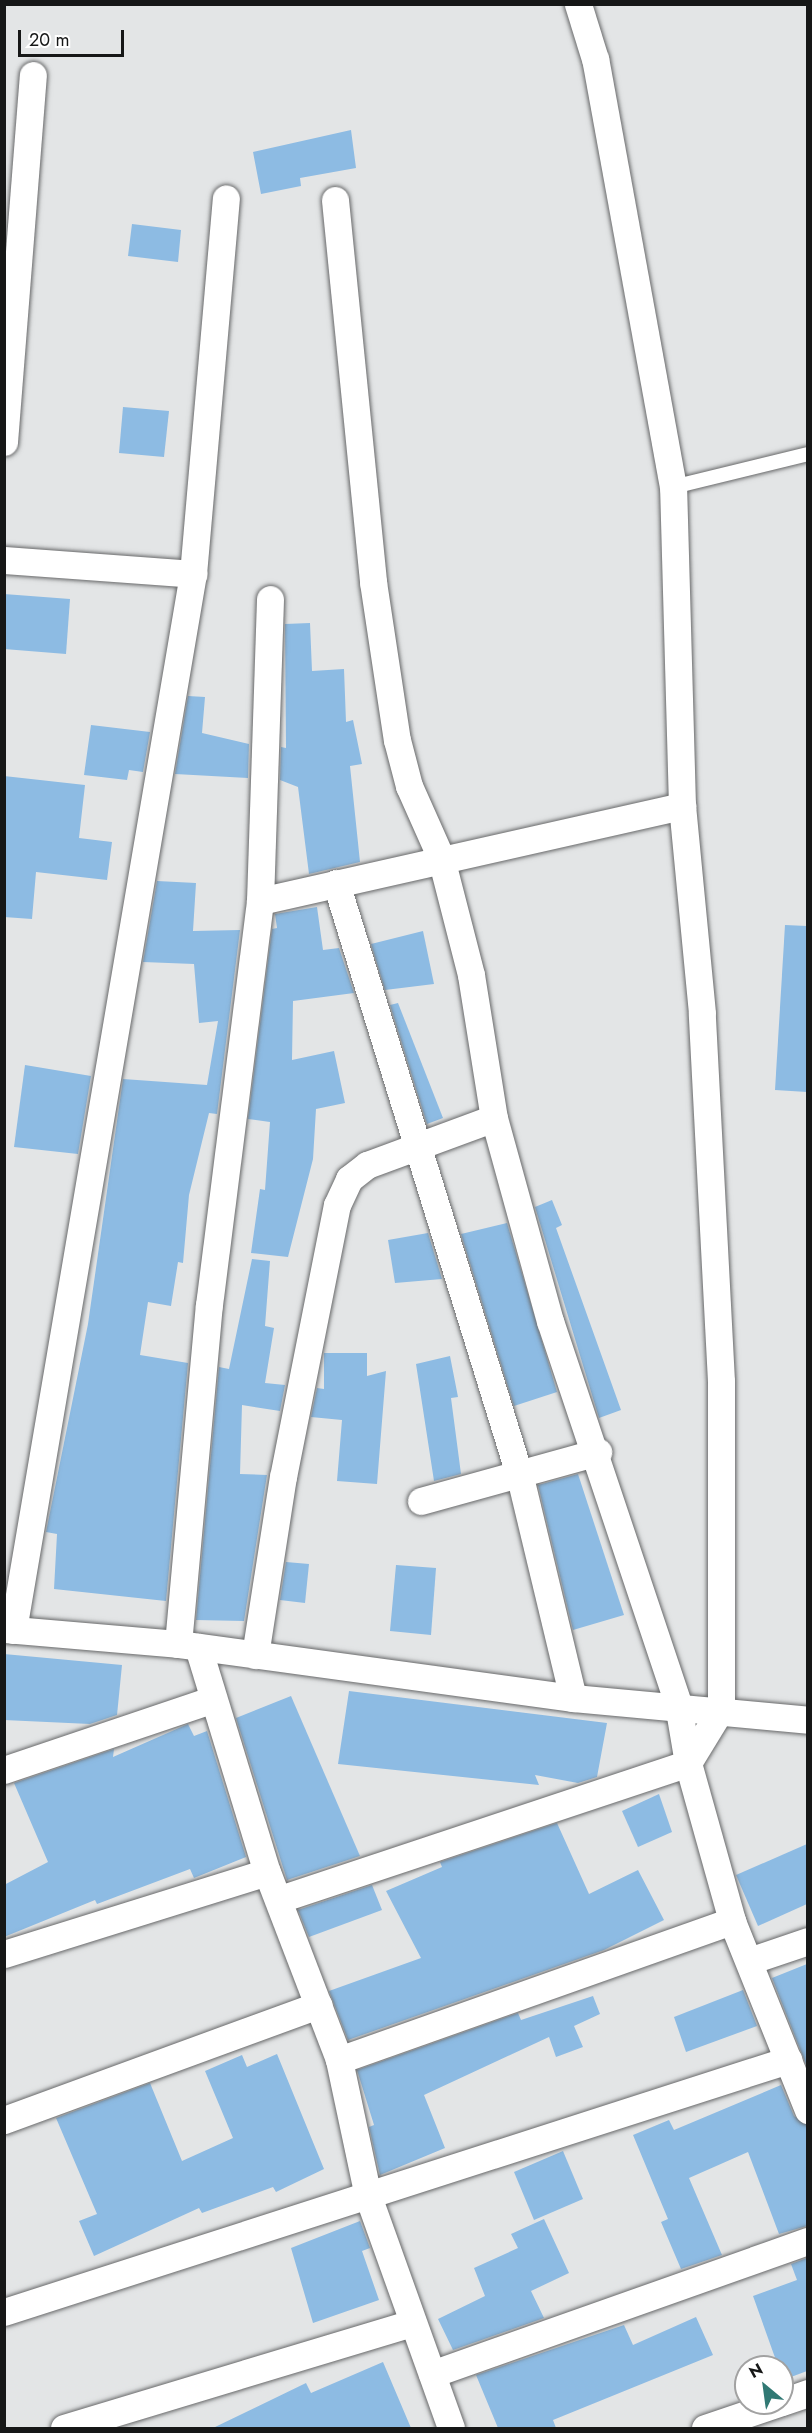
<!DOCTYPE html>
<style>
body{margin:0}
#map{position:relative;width:812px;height:2433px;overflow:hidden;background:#e3e5e6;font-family:Jost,sans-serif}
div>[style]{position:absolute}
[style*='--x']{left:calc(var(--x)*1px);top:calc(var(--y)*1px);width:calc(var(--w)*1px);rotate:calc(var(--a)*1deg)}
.building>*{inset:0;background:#8dbbe3}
.roads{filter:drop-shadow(0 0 2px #68696a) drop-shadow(0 0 2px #68696a)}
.service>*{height:14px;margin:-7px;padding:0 7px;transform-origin:7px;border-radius:7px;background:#fff}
.minor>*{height:27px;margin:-13.5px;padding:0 13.5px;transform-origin:13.5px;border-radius:13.5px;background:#fff}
span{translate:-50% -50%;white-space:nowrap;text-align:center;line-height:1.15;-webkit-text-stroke:5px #fff;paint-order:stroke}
.frame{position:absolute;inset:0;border:6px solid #161717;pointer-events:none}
.north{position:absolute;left:734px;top:2355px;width:60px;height:60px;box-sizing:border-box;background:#fff;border:2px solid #a2a2a2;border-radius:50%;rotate:331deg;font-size:16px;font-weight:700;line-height:24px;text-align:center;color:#161717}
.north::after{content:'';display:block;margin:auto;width:21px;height:27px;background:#317974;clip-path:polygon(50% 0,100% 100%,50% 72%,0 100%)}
.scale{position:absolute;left:18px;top:30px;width:106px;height:27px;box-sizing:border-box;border:3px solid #161717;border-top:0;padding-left:8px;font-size:18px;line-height:21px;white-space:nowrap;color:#161717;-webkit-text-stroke:4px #fff;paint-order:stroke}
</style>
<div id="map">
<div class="building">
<i style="clip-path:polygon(351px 130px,356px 168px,300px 178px,301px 186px,261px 194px,253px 152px)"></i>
<i style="clip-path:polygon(132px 224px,181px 230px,178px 262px,128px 256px)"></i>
<i style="clip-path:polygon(123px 407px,169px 411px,164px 457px,119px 453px)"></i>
<i style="clip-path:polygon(4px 594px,70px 599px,66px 654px,4px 649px)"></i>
<i style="clip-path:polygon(310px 623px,312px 671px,344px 669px,346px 722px,353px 720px,362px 764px,350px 766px,360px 862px,309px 874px,298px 787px,280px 780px,281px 747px,286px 748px,285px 624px)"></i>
<i style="clip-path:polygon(188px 696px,205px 697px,202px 733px,249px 744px,248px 778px,175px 774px)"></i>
<i style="clip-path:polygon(91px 725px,150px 732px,143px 772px,129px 770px,127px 780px,84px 775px)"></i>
<i style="clip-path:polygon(4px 776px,85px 785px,79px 838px,112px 842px,107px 880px,36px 872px,32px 919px,4px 917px)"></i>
<i style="clip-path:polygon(157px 881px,196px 883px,193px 931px,240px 930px,217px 1114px,209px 1113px,189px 1195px,183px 1263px,178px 1262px,171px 1306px,148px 1302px,140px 1355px,188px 1363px,166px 1601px,54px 1589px,57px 1534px,46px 1532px,88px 1324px,123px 1079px,207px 1085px,218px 1021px,199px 1023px,194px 964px,143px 962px)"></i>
<i style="clip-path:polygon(317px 907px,323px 950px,339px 948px,354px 993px,293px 1001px,292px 1060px,334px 1051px,345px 1103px,316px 1109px,313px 1159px,288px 1257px,251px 1253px,260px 1189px,265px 1190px,270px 1122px,248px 1119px,272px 929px,277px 928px,275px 914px)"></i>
<i style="clip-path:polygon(785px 925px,807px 926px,807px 1092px,775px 1090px)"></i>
<i style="clip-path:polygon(423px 931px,434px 984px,385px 990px,371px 944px)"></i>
<i style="clip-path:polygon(398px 1003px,443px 1118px,427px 1124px,390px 1005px)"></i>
<i style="clip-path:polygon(25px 1065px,91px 1076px,78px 1154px,14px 1147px)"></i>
<i style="clip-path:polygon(552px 1200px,562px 1225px,556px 1228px,621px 1410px,599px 1418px,535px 1207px)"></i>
<i style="clip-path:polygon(507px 1223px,557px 1392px,514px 1406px,461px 1234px)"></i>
<i style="clip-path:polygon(428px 1233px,442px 1279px,395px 1283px,388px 1240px)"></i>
<i style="clip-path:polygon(252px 1259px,270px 1261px,265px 1326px,274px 1328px,265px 1383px,285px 1385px,280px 1411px,242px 1405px,240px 1474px,267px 1475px,244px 1621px,196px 1620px,219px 1367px,229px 1369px)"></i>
<i style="clip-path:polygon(324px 1353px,367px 1353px,367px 1376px,386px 1371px,377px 1484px,337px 1481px,342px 1420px,311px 1417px,317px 1388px,324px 1389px)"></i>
<i style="clip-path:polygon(450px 1356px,458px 1397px,451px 1398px,461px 1474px,434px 1481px,416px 1364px)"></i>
<i style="clip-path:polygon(578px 1474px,624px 1615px,573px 1630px,538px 1485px)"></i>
<i style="clip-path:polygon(286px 1562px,309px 1564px,305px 1603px,280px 1600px)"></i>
<i style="clip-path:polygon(396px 1565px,436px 1568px,431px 1635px,390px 1631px)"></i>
<i style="clip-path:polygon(4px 1654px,122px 1665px,117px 1715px,90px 1724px,4px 1720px)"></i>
<i style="clip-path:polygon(349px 1691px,607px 1723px,597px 1777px,578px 1783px,535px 1775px,539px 1785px,338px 1764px)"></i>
<i style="clip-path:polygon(291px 1696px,360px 1856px,287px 1880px,236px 1718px)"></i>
<i style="clip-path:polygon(188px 1724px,194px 1736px,207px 1731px,246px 1857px,194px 1878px,190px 1869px,97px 1904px,95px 1900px,4px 1937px,4px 1885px,48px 1862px,14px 1783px,114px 1749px,113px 1757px)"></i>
<i style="clip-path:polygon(659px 1794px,672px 1832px,638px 1847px,622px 1811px)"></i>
<i style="clip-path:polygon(557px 1823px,589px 1894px,638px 1870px,664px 1920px,604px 1950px,348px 2040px,329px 1991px,421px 1958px,386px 1891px,442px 1867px,440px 1862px)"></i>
<i style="clip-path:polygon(807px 1844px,807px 1904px,758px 1926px,736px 1875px)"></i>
<i style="clip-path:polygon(372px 1885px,382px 1910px,309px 1937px,298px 1910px)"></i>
<i style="clip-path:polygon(807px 1964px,807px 2067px,772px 1978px)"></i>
<i style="clip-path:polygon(743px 1990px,757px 2026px,686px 2052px,674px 2017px)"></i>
<i style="clip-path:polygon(593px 1996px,600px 2014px,574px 2026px,583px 2047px,556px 2057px,549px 2037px,424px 2095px,445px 2148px,380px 2175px,369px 2127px,374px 2125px,357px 2070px,518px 2013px,521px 2020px)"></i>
<i style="clip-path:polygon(277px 2054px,324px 2169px,276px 2192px,273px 2187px,202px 2213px,199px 2208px,94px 2256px,79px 2221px,97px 2214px,56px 2118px,150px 2083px,182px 2161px,233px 2138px,205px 2071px,242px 2055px,247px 2067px)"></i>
<i style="clip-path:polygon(781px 2085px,794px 2116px,807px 2125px,807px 2226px,779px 2234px,748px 2152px,689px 2178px,722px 2255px,681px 2269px,661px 2222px,668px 2219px,633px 2135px,669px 2120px,674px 2130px)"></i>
<i style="clip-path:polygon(563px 2151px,583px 2199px,534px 2220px,514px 2172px)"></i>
<i style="clip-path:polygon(544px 2219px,569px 2273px,531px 2291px,544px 2318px,453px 2350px,438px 2319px,485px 2296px,474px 2268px,518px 2248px,511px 2234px)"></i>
<i style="clip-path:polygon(360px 2221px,370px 2248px,362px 2251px,379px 2300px,313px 2323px,291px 2248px)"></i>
<i style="clip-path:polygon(807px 2258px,807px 2371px,783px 2380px,753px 2296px,797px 2280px,791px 2264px)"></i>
<i style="clip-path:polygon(696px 2317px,713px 2355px,553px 2420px,556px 2428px,498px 2428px,476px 2375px,624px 2325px,633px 2345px)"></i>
<i style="clip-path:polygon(383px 2362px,411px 2428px,213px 2428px,306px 2383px,311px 2393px)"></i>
</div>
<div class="roads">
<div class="service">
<i style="--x:673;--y:487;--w:139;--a:-13.7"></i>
</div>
<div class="minor">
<i style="--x:335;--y:200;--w:384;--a:84.3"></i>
<i style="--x:373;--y:582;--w:160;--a:81.4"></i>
<i style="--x:397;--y:740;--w:48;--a:75.4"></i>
<i style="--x:409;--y:786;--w:79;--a:66"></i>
<i style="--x:441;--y:858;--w:121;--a:75.6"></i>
<i style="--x:471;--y:975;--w:145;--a:80.9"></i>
<i style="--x:494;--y:1118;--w:211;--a:74.6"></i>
<i style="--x:550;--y:1321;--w:404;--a:71.5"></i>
<i style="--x:678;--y:1704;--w:60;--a:80.4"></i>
<i style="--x:688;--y:1763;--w:164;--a:74.4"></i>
<i style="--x:732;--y:1921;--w:204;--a:68.1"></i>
<i style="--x:4;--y:442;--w:368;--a:-85.5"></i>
<i style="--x:4;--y:560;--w:190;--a:4.2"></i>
<i style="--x:336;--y:883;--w:622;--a:72.79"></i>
<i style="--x:520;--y:1477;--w:227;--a:76.5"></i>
<i style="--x:260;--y:901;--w:433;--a:-12.7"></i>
<i style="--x:421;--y:1501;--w:184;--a:-15.5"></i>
<i style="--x:4;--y:1629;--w:175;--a:4.9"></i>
<i style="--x:178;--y:1644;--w:399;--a:7.8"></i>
<i style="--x:573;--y:1698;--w:236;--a:5.3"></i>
<i style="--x:13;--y:1630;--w:1071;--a:-80.33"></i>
<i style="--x:193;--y:574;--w:377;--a:-85"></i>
<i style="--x:178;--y:1644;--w:340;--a:-84.8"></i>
<i style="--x:209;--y:1305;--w:407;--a:-82.8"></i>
<i style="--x:260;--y:901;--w:302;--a:-88.1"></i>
<i style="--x:198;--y:1647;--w:235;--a:73"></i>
<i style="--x:267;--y:1872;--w:201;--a:69"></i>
<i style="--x:339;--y:2060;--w:139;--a:78"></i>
<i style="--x:368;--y:2196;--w:246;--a:70.3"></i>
<i style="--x:255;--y:1655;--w:180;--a:-81.1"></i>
<i style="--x:283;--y:1477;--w:277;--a:-78.8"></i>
<i style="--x:337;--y:1205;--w:29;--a:-65"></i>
<i style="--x:349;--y:1179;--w:23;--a:-38"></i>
<i style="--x:367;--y:1165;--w:135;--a:-20.3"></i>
<i style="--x:4;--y:1770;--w:219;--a:-18.7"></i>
<i style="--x:280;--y:1899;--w:430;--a:-18.4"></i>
<i style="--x:688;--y:1763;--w:63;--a:-58.6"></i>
<i style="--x:721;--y:1709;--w:328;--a:-90"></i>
<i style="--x:721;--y:1381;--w:368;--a:-93"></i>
<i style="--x:702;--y:1013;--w:208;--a:-95.5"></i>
<i style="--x:682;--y:806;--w:319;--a:-91.6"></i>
<i style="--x:673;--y:487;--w:435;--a:-100.3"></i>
<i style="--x:595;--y:59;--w:58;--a:-107.2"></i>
<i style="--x:4;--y:1954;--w:275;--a:-17.3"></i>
<i style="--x:749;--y:1961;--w:62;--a:-18.7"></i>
<i style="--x:339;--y:2060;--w:417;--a:-19.5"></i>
<i style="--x:4;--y:2120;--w:335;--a:-20.1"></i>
<i style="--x:4;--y:2312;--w:824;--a:-17.82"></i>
<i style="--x:432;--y:2374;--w:399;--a:-19.5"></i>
<i style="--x:782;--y:2402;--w:28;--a:-19"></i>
<i style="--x:64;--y:2428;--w:363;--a:-16.8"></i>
<i style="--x:705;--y:2428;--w:78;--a:-18.7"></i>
</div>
</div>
<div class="frame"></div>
<div class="north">N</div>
<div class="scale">20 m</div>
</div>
